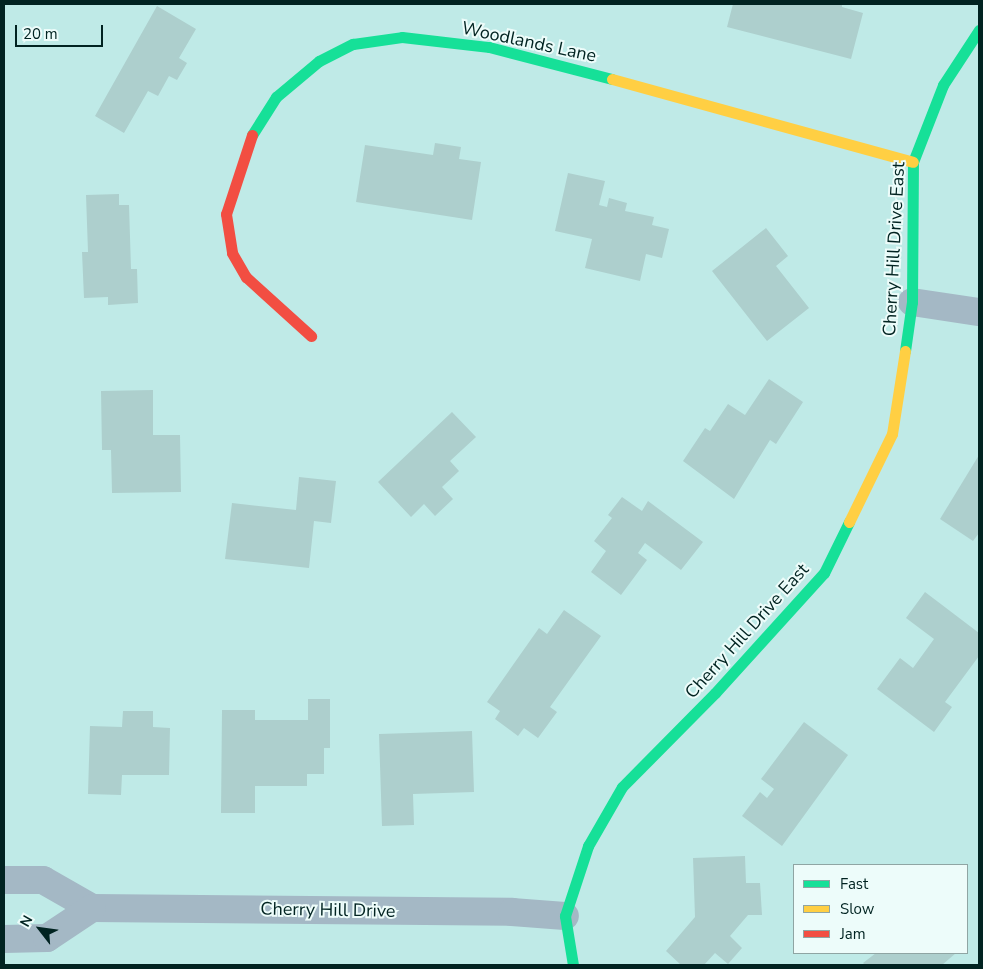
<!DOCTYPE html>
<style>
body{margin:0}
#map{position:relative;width:983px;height:969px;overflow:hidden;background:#bfeae7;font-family:"Nunito Sans",sans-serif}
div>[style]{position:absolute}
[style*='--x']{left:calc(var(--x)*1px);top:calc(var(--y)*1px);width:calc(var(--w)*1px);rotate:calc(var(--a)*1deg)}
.building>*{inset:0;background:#adcfcd}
.street>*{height:28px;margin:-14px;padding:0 14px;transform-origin:14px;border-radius:14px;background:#a4b8c5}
.fast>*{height:11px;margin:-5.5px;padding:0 5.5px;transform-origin:5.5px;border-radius:5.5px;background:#16e098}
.slow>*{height:11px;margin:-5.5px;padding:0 5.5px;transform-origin:5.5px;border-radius:5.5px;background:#ffcf43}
.jam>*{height:11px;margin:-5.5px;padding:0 5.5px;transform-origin:5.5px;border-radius:5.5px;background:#f24e42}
span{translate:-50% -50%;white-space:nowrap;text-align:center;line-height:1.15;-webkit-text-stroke:4px #edfcfa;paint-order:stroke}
.street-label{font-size:18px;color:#012321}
.frame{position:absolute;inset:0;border:5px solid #012321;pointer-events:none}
.legend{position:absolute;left:793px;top:864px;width:175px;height:90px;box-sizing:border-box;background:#edfcfa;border:1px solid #8fa5a3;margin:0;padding:6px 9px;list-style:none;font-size:15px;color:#012321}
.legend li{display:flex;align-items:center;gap:10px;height:25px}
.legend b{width:25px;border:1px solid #8fa5a3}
.north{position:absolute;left:15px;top:904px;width:50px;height:50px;-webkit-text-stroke:4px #edfcfa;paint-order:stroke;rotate:300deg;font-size:14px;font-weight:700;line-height:20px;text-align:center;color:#012321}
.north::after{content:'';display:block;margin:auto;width:18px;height:22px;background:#012321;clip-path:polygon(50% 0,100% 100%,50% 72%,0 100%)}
.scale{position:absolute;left:15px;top:25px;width:88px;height:22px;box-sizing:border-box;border:2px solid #012321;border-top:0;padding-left:6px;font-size:15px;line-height:18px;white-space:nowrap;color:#012321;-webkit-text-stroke:4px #edfcfa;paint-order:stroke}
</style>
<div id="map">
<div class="building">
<i style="clip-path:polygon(733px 4px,842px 4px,842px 7px,863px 13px,851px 59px,727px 27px)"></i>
<i style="clip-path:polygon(157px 6px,196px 29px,179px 58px,187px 63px,177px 80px,169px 76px,158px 96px,148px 91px,124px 133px,95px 116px)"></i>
<i style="clip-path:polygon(435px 143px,461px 147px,459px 159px,481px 162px,472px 220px,356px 202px,365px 145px,433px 155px)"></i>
<i style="clip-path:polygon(568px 173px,605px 181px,599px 205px,607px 207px,609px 198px,627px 203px,625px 211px,654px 217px,652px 225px,669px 229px,662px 258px,646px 254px,640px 281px,585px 268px,592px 239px,555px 231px)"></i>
<i style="clip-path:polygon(119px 194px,119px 205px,129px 205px,131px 269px,137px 269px,138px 303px,108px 305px,108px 297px,84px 298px,82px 252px,88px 252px,86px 195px)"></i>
<i style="clip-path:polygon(766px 228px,788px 256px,776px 266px,809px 308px,767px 341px,712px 271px)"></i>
<i style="clip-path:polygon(769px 379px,803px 402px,776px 444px,770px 440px,734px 499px,683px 461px,705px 428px,710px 431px,728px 404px,745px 415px)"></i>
<i style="clip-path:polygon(153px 390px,153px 435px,180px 435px,181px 492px,112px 493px,111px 450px,102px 450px,101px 391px)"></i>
<i style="clip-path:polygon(452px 412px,476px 437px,450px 461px,459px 471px,442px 487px,453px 499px,435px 516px,424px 504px,411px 517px,378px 482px)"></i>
<i style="clip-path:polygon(979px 455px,979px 533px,973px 541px,940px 519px)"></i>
<i style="clip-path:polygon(299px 477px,336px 481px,331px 523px,314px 521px,309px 568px,225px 559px,232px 503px,296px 510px)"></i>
<i style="clip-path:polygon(622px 497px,642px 511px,648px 501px,703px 542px,681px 570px,645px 543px,638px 553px,647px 560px,621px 595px,591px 572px,606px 551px,594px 541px,612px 518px,608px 515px)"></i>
<i style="clip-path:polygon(925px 592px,979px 633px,979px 656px,945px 702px,952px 707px,934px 732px,877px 689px,900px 658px,913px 668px,934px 639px,906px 618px)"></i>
<i style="clip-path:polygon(564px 610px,601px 636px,550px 707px,557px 712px,538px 738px,524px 728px,518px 736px,495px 719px,500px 711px,487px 702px,539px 628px,547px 634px)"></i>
<i style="clip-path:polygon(308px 699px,330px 699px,330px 748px,324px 748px,324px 774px,307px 774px,307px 786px,255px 786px,255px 813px,221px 813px,222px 710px,255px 710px,255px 720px,308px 720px)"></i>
<i style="clip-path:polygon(123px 711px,153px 711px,153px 727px,170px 728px,169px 775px,122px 775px,121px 795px,88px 794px,90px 726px,122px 727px)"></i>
<i style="clip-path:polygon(804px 722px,848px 755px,782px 846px,742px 816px,760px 792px,767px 798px,774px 789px,761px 779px)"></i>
<i style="clip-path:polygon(472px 731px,474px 792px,413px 794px,414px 825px,382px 826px,379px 734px)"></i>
<i style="clip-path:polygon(745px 856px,746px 883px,760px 883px,762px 915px,748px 915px,730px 936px,742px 948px,728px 964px,715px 953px,704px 965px,681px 965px,666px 951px,695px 917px,693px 858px)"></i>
<i style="clip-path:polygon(876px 953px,956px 953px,942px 965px,865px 965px,863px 963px)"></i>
</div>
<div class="street">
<i style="--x:912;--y:302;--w:68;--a:8.5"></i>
<i style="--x:4;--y:880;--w:39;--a:0"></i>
<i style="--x:43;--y:880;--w:56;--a:29.7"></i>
<i style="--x:92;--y:908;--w:420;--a:0.5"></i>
<i style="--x:512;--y:912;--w:53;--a:4.3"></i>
<i style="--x:4;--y:939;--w:43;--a:-1.3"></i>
<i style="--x:47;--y:938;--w:54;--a:-33.7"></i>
</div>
<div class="fast">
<i style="--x:252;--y:135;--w:45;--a:-57.7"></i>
<i style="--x:276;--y:97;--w:56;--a:-39.9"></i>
<i style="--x:319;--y:61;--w:38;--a:-27"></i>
<i style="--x:353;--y:44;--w:49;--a:-8.1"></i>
<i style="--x:402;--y:37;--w:88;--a:6.6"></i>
<i style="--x:489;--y:47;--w:127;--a:14.6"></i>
<i style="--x:905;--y:351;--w:49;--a:-81.9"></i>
<i style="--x:912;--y:302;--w:140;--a:-89.6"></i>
<i style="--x:913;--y:162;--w:83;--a:-68.7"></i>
<i style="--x:943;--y:85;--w:66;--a:-56.8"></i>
<i style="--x:573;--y:965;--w:50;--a:-99.3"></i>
<i style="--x:565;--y:916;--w:74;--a:-71.8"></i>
<i style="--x:588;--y:846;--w:68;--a:-60"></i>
<i style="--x:622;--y:787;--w:132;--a:-45.3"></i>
<i style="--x:715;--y:693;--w:162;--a:-47.8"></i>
<i style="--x:824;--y:573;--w:57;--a:-63.9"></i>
</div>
<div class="slow">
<i style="--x:612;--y:79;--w:312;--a:15.4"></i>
<i style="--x:849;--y:522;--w:98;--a:-64"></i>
<i style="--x:892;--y:434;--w:84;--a:-81.1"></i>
</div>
<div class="jam">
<i style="--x:252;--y:135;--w:83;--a:108.2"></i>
<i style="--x:226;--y:214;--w:39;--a:81"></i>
<i style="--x:232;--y:253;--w:28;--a:60"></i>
<i style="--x:246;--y:277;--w:88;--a:42.2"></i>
</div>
<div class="street-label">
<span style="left:529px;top:42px;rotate:12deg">Woodlands Lane</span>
<span style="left:894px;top:249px;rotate:-87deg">Cherry Hill Drive East</span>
<span style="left:747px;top:631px;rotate:-48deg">Cherry Hill Drive East</span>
<span style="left:328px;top:910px;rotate:1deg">Cherry Hill Drive</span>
</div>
<div class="frame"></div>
<ul class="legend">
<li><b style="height:6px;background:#16e098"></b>Fast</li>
<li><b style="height:6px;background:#ffcf43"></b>Slow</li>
<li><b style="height:6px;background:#f24e42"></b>Jam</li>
</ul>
<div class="north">N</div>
<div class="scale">20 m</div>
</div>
